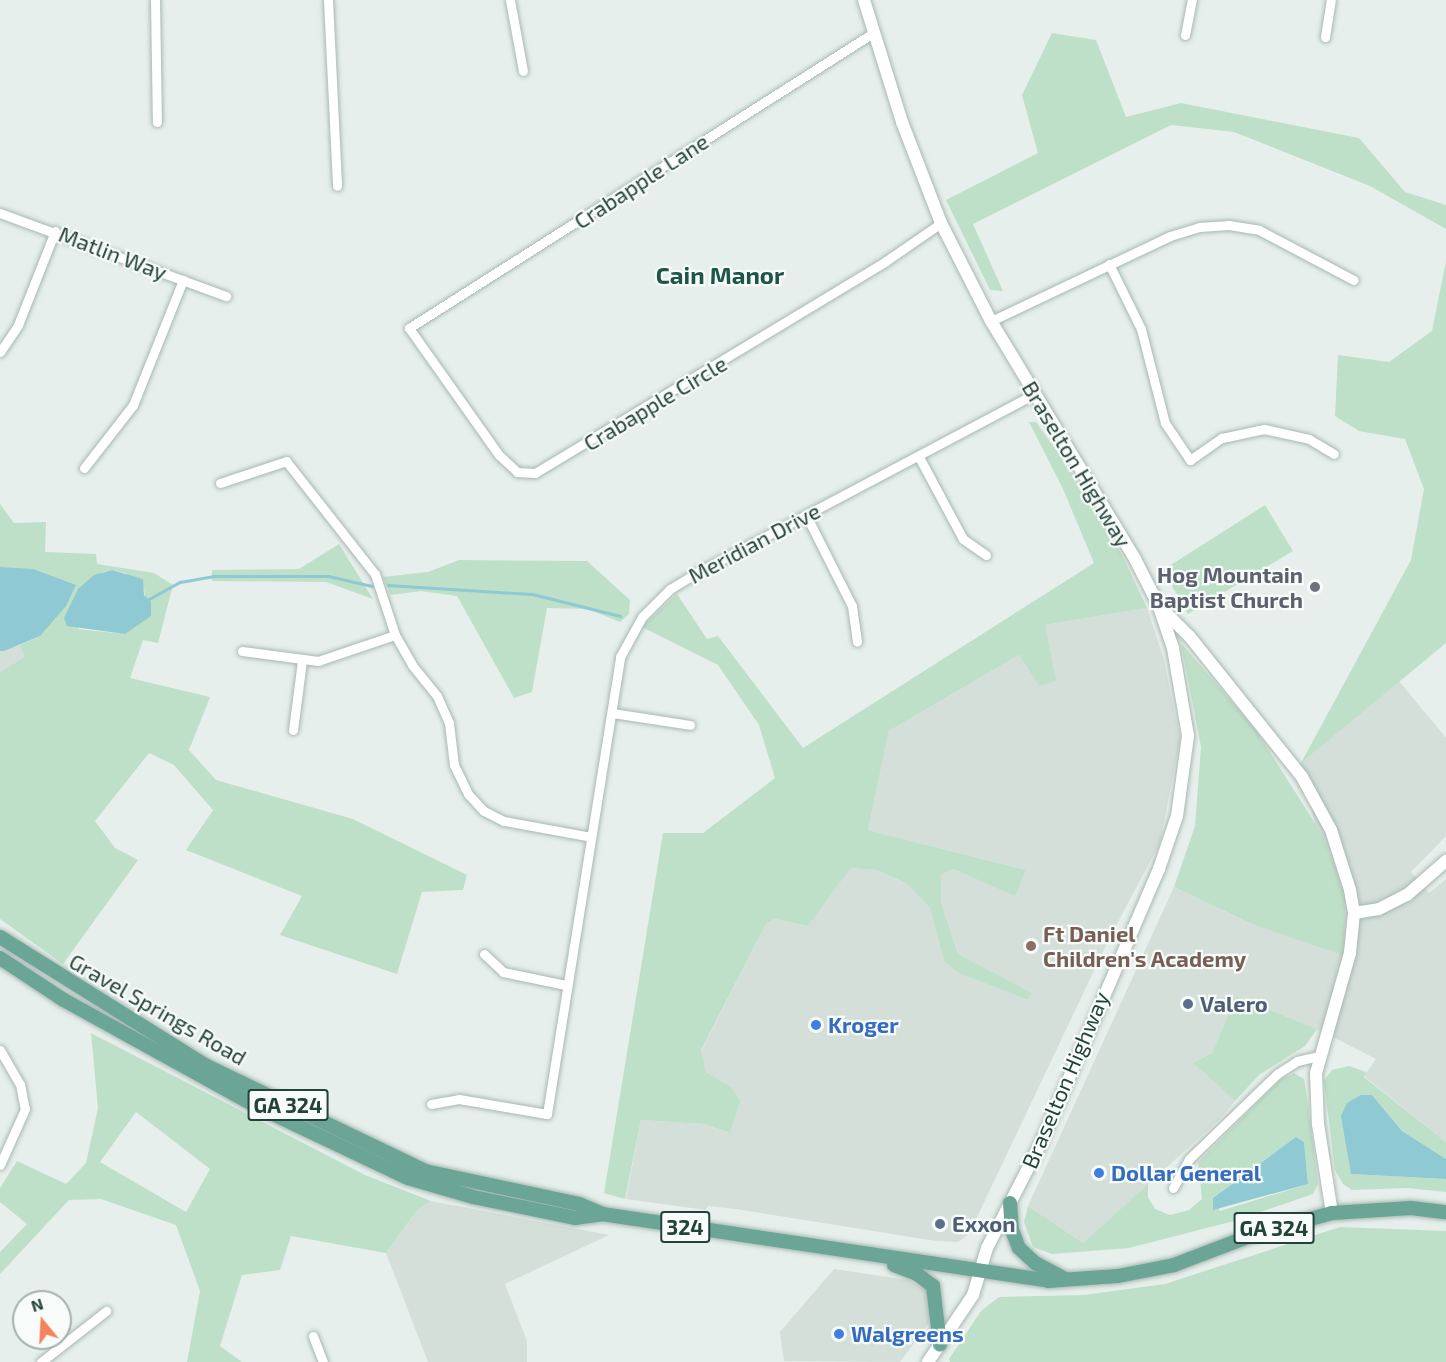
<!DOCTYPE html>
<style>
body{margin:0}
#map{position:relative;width:1446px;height:1362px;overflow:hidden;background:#e6efeb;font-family:"Exo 2",sans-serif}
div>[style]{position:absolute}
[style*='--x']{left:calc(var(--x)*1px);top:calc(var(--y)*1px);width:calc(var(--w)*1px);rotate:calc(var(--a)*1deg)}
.built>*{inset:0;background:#d4dfda}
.green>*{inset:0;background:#bfe0c8}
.water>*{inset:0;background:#8ec9d4}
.stream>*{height:3px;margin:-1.5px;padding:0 1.5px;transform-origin:1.5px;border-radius:1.5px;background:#8ec9d4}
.roads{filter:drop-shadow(0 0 2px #a8b8b2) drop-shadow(0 0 2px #a8b8b2)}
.street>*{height:9px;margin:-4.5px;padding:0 4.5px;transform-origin:4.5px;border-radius:4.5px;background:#fff}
.secondary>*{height:12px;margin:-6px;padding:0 6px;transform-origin:6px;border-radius:6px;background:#fff}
.primary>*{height:14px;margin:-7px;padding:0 7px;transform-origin:7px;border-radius:7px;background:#6aa596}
.dots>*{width:16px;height:16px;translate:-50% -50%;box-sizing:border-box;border:3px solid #f7fbf9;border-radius:50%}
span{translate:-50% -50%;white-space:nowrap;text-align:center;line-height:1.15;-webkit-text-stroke:4.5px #f7fbf9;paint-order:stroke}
.shield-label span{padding:2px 4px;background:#f7fbf9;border:2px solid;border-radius:4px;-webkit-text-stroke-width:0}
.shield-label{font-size:21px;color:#24423a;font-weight:700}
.street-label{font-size:22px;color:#24423a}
.worship-label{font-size:22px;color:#5b616d;font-weight:700}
.right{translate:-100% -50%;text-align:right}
.education-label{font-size:22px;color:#785e54;font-weight:700}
.left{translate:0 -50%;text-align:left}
.service-label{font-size:22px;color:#4e5e75;font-weight:700}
.shop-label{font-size:22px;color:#366cbe;font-weight:700}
.neighbourhood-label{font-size:24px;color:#1f5548;font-weight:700}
.north{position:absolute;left:12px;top:1290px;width:60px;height:60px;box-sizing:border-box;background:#f7fbf9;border:2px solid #a3b1ad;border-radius:50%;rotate:342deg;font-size:16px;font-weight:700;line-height:24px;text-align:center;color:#24423a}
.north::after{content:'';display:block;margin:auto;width:21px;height:27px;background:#f4845f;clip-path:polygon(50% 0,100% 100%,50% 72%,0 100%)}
</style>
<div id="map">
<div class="built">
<i style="clip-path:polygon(1147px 608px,1164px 660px,1180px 740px,1160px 843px,1110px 937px,969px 1234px,958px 1242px,936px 1241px,736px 1209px,708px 1206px,706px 1210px,626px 1199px,641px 1120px,703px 1124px,729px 1133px,731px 1088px,706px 1072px,701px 1051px,766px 924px,775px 919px,808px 926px,851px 868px,876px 870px,906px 883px,930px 908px,944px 961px,960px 973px,1028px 1000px,1031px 993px,958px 954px,941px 902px,941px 875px,953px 869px,1014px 895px,1026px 870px,868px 830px,889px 731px,1019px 655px,1039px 686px,1045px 625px)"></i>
<i style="clip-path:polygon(20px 645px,24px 657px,0 672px,0 651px)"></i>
<i style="clip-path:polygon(1399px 681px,1446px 738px,1446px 836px,1411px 872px,1429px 893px,1446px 879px,1446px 1142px,1364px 1076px,1376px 1059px,1317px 1029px,1236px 996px,1212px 1053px,1193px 1063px,1235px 1101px,1220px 1119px,1083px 1243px,1028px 1206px,1174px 887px,1254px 925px,1343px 954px,1323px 836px,1315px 824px,1301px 763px)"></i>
<i style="clip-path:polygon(431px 1201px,609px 1235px,505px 1284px,527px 1341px,527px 1362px,428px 1362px,386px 1253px,417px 1210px)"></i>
<i style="clip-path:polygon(834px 1269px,908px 1280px,928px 1292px,933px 1303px,928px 1324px,900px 1362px,784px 1361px,780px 1332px)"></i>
</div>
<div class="green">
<i style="clip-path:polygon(1052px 33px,1096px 40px,1126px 117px,1181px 103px,1359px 138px,1405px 192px,1446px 205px,1446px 229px,1370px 186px,1234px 132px,1171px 125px,973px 224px,1003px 291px,990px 290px,946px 200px,1038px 153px,1022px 95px)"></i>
<i style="clip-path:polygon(1446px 261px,1446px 643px,1301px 763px,1411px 560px,1424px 489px,1405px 439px,1359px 431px,1335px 416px,1338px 355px,1389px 362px,1432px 331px)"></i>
<i style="clip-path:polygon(1029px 422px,1036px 422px,1078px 481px,1122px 555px,1147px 608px,1045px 625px,1056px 681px,1039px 686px,1019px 655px,889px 731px,868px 830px,1026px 870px,1015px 896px,953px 869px,941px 875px,941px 902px,958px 954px,1032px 993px,1028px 1000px,959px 973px,944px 961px,930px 908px,906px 883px,876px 870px,851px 868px,808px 926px,775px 919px,766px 924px,701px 1050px,706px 1072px,732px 1088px,740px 1101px,730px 1133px,703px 1124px,641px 1120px,625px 1199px,604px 1193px,663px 833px,703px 833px,775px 778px,759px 725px,718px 665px,642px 627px,677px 594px,707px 639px,718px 636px,803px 748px,1094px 563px,1063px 489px)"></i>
<i style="clip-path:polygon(evenodd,0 504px,14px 523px,46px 522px,45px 552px,96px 554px,97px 564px,154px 573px,173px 585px,158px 643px,143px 640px,130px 678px,210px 697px,189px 750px,216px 780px,353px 819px,467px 875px,463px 890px,422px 892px,397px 974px,280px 935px,302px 896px,186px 850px,213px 810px,174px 765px,149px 753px,95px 821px,115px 848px,138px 860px,63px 964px,0 919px,0 672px,24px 657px,20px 645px,40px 636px,48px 575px,0 567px,0 504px,112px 570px,125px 573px,144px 588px,145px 598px,125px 634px,78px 629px,102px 572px,112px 570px)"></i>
<i style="clip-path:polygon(1265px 505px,1293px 551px,1188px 614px,1163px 570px)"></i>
<i style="clip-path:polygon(339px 544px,373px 599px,326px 582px,212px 581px,212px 570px,299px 569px)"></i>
<i style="clip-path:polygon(459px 560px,587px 561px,630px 600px,629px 614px,620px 622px,588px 609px,547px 608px,532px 692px,514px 698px,457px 596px,421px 591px,391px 595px,383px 577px,428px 572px)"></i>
<i style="clip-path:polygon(1181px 643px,1256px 730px,1323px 836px,1345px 897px,1343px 955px,1254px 925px,1174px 887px,1195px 826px,1201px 747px)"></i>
<i style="clip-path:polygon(1236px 996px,1317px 1029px,1305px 1046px,1259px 1075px,1235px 1101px,1193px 1063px,1212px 1053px)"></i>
<i style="clip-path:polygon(evenodd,91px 1033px,365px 1175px,431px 1201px,417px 1210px,386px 1253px,291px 1236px,280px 1270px,242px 1275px,220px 1346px,242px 1362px,187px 1362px,200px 1291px,176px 1225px,101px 1199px,69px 1200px,0 1274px,0 1252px,27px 1224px,0 1202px,0 1188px,17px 1161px,66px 1184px,86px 1163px,98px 1108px,91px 1033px,136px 1112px,210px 1169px,186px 1212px,100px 1162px,136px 1112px)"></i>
<i style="clip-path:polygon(1349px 1066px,1366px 1072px,1364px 1077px,1446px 1142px,1446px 1159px,1402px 1131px,1372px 1095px,1351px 1174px,1446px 1179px,1446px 1192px,1407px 1188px,1352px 1190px,1343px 1184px,1335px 1170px,1324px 1081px,1332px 1070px)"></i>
<i style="clip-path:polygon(evenodd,1294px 1073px,1304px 1079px,1307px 1097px,1318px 1184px,1313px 1194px,1234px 1221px,1129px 1248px,1052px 1254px,1033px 1247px,1024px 1222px,1028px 1206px,1083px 1243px,1148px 1184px,1148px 1197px,1155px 1209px,1170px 1215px,1189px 1210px,1202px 1199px,1198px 1162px,1280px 1080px,1294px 1073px,1296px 1137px,1304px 1142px,1308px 1184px,1220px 1211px,1213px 1198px,1296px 1137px)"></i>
<i style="clip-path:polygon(1340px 1227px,1446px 1231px,1446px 1362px,950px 1362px,949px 1359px,981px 1311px,999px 1297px,1084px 1295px,1165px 1284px)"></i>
</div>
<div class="water">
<i style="clip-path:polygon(0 567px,33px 569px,76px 585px,66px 606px,40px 636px,4px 651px,0 651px)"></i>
<i style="clip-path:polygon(112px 570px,143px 579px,144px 595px,151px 602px,151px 616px,125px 634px,67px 626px,64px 618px,78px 589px,94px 575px)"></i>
<i style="clip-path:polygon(1361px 1095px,1372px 1095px,1402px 1131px,1446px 1159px,1446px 1179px,1351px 1174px,1341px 1116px,1347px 1103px)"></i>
<i style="clip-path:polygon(1296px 1137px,1304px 1142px,1308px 1184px,1213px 1210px,1213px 1198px)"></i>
</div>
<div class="stream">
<i style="--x:388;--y:585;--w:144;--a:3.6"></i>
<i style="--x:532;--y:594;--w:91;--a:14"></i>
<i style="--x:147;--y:600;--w:38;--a:-29"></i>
<i style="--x:180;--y:582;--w:36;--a:-10"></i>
<i style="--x:215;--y:576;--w:113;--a:0"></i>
<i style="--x:328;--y:576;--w:45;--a:12.8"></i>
</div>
<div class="roads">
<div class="street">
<i style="--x:155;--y:0;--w:122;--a:89.1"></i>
<i style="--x:328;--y:0;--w:186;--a:87.2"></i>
<i style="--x:510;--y:0;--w:72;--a:79.6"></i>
<i style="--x:873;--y:33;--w:550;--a:147.55"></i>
<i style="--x:409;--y:328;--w:156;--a:54.7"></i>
<i style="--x:499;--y:455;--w:25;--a:43"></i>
<i style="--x:517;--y:472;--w:18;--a:3"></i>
<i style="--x:535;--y:473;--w:410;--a:-31.1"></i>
<i style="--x:886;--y:261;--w:67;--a:-34.6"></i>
<i style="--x:1185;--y:35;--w:36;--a:-79"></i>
<i style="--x:1325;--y:37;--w:37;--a:-81"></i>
<i style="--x:0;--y:213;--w:241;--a:20.2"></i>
<i style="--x:1109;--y:264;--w:72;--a:63.8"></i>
<i style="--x:1141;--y:329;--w:97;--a:75.7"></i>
<i style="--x:1165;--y:423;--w:45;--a:56"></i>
<i style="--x:1190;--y:460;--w:39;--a:-35"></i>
<i style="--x:1222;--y:438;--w:43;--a:-12.1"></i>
<i style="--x:1264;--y:429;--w:46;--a:12.5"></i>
<i style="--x:1309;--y:439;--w:29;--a:31"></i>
<i style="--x:991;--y:321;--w:198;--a:-25.4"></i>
<i style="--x:1170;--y:236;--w:30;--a:-17"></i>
<i style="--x:1199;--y:227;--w:30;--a:-4"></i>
<i style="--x:1229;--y:225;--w:30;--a:9"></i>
<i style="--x:1259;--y:230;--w:107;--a:27.8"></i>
<i style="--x:0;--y:352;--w:32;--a:-56"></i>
<i style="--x:18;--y:325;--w:101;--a:-68.5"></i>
<i style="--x:919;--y:457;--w:93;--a:61.8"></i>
<i style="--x:963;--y:539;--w:28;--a:35"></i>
<i style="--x:84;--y:468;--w:80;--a:-52.1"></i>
<i style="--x:133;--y:405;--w:135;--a:-68.2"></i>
<i style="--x:220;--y:483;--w:70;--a:-18.4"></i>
<i style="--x:286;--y:461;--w:144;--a:51.8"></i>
<i style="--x:375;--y:574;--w:64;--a:71.8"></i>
<i style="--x:395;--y:635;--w:34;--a:60"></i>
<i style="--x:412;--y:665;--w:40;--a:51"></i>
<i style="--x:437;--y:696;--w:30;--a:66"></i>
<i style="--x:449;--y:723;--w:42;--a:83.2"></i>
<i style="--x:454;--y:765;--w:32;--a:64"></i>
<i style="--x:468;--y:794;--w:23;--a:47"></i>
<i style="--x:484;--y:811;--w:22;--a:27"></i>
<i style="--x:504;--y:821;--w:88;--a:10.4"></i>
<i style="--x:806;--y:515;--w:102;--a:63.2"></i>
<i style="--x:852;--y:606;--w:36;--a:82"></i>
<i style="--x:242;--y:651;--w:77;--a:7.5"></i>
<i style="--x:318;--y:661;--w:81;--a:-18.7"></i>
<i style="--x:612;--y:713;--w:79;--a:8.7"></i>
<i style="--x:293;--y:730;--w:70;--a:-82.6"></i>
<i style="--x:484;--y:954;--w:26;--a:43"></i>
<i style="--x:503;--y:972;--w:64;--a:11.7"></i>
<i style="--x:0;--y:1050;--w:39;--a:60"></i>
<i style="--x:20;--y:1084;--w:25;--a:79"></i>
<i style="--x:25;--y:1109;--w:61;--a:114.1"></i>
<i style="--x:431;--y:1104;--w:28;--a:-10"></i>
<i style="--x:459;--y:1099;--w:89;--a:9.7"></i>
<i style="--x:547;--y:1114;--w:463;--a:-80.9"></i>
<i style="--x:620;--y:657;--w:46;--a:-61.2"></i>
<i style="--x:642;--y:617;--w:40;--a:-45"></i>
<i style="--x:670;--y:589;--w:35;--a:-31"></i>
<i style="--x:700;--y:571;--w:378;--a:-27.9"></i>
<i style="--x:1173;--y:1188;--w:33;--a:-61"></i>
<i style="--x:1189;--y:1159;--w:122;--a:-44"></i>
<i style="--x:1277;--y:1074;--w:24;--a:-33"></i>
<i style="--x:1297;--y:1061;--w:23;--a:-13"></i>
<i style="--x:313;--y:1336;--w:28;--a:69"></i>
<i style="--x:41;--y:1362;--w:83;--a:-38.1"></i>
</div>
<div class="secondary">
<i style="--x:864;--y:0;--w:128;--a:72.7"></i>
<i style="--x:902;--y:122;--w:108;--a:68.9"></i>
<i style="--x:941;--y:223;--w:110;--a:63"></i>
<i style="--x:991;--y:321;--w:278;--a:58.8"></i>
<i style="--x:1135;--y:559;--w:51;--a:62.9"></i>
<i style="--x:1158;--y:604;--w:46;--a:71.2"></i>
<i style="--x:1173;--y:648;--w:89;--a:80.3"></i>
<i style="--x:1188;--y:736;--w:81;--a:97.8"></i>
<i style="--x:1177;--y:816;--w:56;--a:108.8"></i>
<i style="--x:1159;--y:869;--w:296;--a:113.3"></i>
<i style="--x:1042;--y:1141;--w:120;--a:117.2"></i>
<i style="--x:987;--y:1248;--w:49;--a:106.6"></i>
<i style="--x:973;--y:1295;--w:81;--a:123.9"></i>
<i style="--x:1161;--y:608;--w:41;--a:45"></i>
<i style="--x:1190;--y:637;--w:179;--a:51.3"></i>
<i style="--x:1302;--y:777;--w:60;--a:61.3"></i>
<i style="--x:1331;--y:830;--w:63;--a:72.4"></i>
<i style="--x:1350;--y:890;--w:23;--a:80"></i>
<i style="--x:1354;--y:913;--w:40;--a:95.7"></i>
<i style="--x:1350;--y:953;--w:125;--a:105.8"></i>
<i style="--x:1316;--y:1073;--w:51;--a:87.8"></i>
<i style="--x:1318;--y:1124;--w:90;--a:81.1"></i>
<i style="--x:1354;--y:913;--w:25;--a:-9"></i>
<i style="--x:1379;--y:909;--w:31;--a:-27"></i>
<i style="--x:1407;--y:895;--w:52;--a:-41.1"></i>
</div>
<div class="primary">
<i style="--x:0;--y:937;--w:242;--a:32"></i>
<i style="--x:205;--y:1065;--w:244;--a:25.7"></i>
<i style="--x:425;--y:1171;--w:157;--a:12.1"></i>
<i style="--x:579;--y:1204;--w:25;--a:23"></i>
<i style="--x:602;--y:1214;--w:451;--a:8.5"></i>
<i style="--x:1048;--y:1281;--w:70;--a:-4.1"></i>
<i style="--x:1118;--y:1276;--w:57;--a:-11.1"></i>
<i style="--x:1174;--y:1265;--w:81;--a:-20.9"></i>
<i style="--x:1250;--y:1236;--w:85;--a:-15.7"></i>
<i style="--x:1332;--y:1213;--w:79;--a:-3.6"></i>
<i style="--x:1411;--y:1208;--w:35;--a:7"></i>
<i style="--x:0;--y:958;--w:77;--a:33.3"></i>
<i style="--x:64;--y:1000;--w:217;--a:28.9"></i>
<i style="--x:254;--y:1105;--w:170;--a:25.4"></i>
<i style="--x:408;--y:1178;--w:68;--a:16.3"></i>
<i style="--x:473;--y:1197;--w:104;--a:11.6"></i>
<i style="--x:575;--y:1218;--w:27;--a:-8"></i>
<i style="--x:1010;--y:1203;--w:27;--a:86"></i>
<i style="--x:1012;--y:1230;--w:19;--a:69"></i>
<i style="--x:1019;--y:1248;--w:22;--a:43"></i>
<i style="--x:1035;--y:1263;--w:34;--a:28"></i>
<i style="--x:894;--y:1265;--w:25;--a:21"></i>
<i style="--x:917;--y:1274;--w:20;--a:37"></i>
<i style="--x:933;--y:1286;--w:59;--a:83.2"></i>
</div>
</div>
<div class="dots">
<i style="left:1315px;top:587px;background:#6b7280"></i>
<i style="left:1031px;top:946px;background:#8d6e63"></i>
<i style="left:1188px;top:1004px;background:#5c6f8a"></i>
<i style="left:816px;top:1025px;background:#3f7fe0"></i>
<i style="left:1099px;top:1173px;background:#3f7fe0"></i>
<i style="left:940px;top:1224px;background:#5c6f8a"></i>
<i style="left:839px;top:1334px;background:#3f7fe0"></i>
</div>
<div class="shield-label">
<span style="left:288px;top:1105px">GA 324</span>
<span style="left:685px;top:1227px">324</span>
<span style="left:1274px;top:1228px">GA 324</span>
</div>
<div class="street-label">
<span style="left:641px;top:181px;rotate:-33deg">Crabapple Lane</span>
<span style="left:113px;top:253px;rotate:21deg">Matlin Way</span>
<span style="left:655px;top:403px;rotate:-31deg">Crabapple Circle</span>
<span style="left:1077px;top:464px;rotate:59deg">Braselton Highway</span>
<span style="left:754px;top:543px;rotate:-28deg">Meridian Drive</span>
<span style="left:158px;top:1009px;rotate:30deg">Gravel Springs Road</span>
<span style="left:1065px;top:1080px;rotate:-67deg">Braselton Highway</span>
</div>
<div class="worship-label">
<span class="right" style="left:1303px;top:587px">Hog Mountain<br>Baptist Church</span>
</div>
<div class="education-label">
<span class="left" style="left:1043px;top:946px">Ft Daniel<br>Children's Academy</span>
</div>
<div class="service-label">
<span class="left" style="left:1200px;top:1004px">Valero</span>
<span class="left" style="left:952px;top:1224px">Exxon</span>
</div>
<div class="shop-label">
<span class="left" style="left:828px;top:1025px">Kroger</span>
<span class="left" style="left:1111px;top:1173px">Dollar General</span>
<span class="left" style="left:851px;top:1334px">Walgreens</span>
</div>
<div class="neighbourhood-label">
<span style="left:720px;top:275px">Cain Manor</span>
</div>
<div class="north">N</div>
</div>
